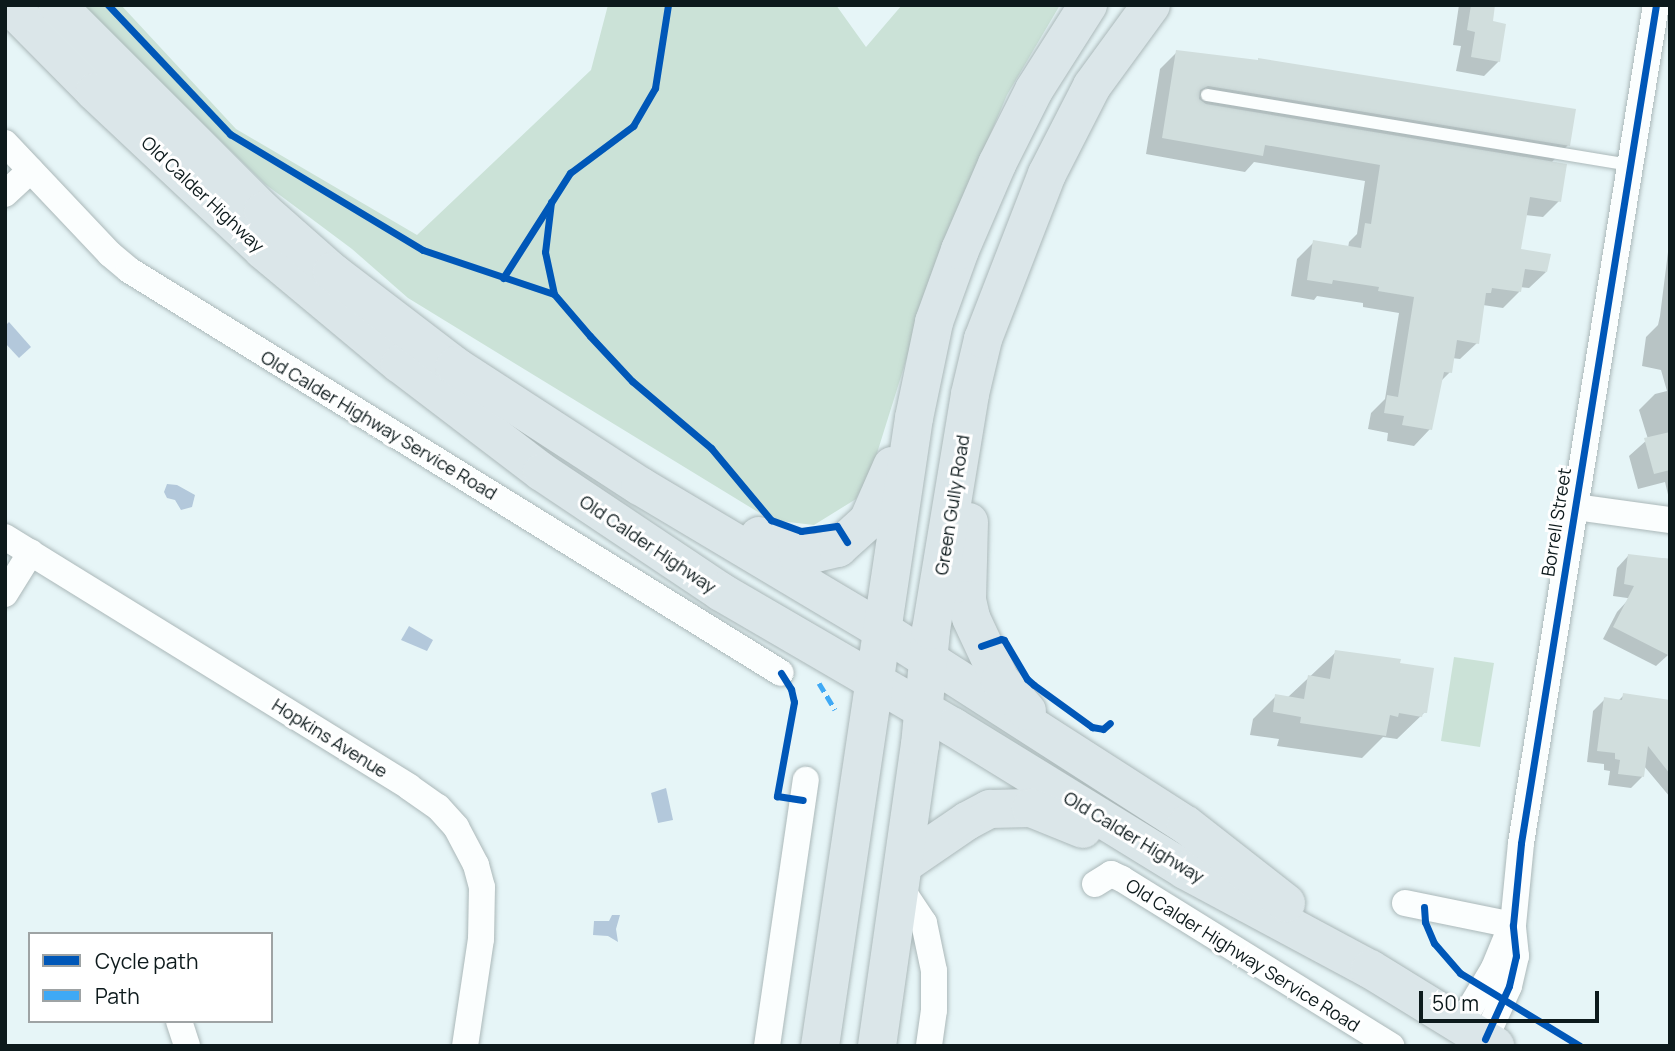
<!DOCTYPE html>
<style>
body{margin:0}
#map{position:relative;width:1675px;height:1051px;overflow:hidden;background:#e6f5f7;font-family:Manrope,sans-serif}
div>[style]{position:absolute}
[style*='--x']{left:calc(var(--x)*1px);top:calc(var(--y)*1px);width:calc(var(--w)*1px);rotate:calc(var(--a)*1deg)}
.green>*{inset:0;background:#cbe2d7}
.water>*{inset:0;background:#b3c8db}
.shadow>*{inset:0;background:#0003}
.building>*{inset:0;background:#d1dedd}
.roads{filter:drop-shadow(0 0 2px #abb8b9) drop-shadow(0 0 2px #abb8b9)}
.service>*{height:12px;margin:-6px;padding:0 6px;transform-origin:6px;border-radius:6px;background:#fbfefe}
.minor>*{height:26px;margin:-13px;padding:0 13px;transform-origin:13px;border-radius:13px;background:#fbfefe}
.primary>*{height:38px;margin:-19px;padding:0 19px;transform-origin:19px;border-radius:19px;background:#dbe6e9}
.quiet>*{height:5px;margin-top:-2.5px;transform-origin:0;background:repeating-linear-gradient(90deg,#3fa9f5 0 10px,transparent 0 15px)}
.cycleway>*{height:7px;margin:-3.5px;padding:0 3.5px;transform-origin:3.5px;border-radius:3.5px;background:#0057b8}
span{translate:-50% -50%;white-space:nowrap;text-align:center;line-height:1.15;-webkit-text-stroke:6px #fff;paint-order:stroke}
.street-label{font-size:18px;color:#0d1a1c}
.frame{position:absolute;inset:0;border:7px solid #0d1a1c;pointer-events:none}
.legend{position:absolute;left:28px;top:932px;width:245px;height:91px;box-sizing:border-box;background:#fff;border:2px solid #9ea3a4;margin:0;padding:9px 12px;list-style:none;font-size:21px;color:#0d1a1c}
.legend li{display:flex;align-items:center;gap:14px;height:35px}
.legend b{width:35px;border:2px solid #9ea3a4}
.scale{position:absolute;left:1419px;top:991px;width:180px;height:32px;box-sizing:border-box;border:4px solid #0d1a1c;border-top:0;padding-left:9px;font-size:21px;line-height:24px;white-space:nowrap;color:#0d1a1c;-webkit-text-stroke:5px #fff;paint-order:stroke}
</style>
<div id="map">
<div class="green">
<i style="clip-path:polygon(81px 5px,121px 5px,236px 129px,417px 235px,591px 70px,608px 5px,836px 5px,866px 47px,902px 5px,1060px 5px,1007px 95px,970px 182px,935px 268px,873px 466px,856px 499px,814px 525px,771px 520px,408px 298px,352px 249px,265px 184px)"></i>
<i style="clip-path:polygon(1454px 657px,1494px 663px,1480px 747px,1441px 741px)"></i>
</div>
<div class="water">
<i style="clip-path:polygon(9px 322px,31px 347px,19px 358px,5px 343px,5px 326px)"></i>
<i style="clip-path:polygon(167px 484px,177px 485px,195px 495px,192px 507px,181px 510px,175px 500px,167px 498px,164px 492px)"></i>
<i style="clip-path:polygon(409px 626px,433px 640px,427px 651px,401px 640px)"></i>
<i style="clip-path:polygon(666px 788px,673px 820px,658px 823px,651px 793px)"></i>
<i style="clip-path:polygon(612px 915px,620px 915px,616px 929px,618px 942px,608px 936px,593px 935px,594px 921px,609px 921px)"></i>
</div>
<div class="shadow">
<i style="clip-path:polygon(1459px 5px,1494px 5px,1491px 23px,1499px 61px,1484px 76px,1456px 71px,1461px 46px,1453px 45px)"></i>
<i style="clip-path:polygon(1177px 52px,1568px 145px,1551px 163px,1559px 201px,1543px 217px,1525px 215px,1519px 250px,1546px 272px,1529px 288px,1520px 287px,1519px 292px,1503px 308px,1483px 305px,1477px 343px,1460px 359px,1452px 358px,1450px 372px,1440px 382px,1430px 429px,1414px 446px,1387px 441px,1388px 433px,1368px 429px,1371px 413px,1385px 399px,1399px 313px,1363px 307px,1363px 303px,1317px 296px,1314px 300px,1291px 296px,1297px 259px,1314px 242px,1348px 248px,1349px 242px,1357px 234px,1365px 181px,1254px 162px,1245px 172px,1146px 154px,1160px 69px)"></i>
<i style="clip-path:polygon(1670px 236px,1670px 499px,1669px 499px,1665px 482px,1638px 489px,1629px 456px,1648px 439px,1639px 410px,1655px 394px,1667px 391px,1661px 370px,1642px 366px,1646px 337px,1658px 325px,1660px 316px)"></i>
<i style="clip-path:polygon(1628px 556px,1670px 559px,1670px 604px,1613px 596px,1617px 568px)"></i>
<i style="clip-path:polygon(1628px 600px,1668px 655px,1656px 666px,1603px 639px,1617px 612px)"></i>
<i style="clip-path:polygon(1336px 652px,1398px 664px,1425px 712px,1397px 739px,1383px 737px,1362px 758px,1277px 746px,1279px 739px,1250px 735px,1253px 719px,1276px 696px,1287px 698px)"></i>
<i style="clip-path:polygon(1624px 695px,1670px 701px,1670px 797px,1644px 766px,1642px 777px,1631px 788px,1608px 785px,1610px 771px,1604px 770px,1604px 764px,1587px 762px,1593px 711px,1605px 699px,1618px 701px)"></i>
</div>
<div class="building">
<i style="clip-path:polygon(1471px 5px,1495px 5px,1493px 21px,1506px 24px,1500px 62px,1471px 57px,1475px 32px,1467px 30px)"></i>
<i style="clip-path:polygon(1176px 50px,1258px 60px,1258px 58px,1576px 109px,1570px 146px,1208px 86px,1200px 90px,1199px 99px,1206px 104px,1567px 164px,1561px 202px,1530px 197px,1521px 249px,1551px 254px,1547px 272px,1525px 269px,1521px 292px,1492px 288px,1491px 293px,1486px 293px,1479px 344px,1457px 340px,1452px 373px,1444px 372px,1432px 430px,1402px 425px,1404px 416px,1384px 413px,1387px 395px,1398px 397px,1414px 297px,1378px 291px,1379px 287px,1333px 280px,1332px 284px,1307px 280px,1313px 240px,1361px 248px,1365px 223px,1371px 224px,1380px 165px,1265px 145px,1263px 156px,1162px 138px)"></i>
<i style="clip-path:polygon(1670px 432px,1670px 470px,1654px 474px,1644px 438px)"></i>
<i style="clip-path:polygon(1628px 554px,1670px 559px,1670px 656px,1613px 627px,1634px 586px,1624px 584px)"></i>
<i style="clip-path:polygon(1335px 650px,1401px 659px,1400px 663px,1434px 668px,1427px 713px,1423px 713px,1422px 717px,1399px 713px,1398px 717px,1390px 715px,1386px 736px,1300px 723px,1301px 717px,1273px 712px,1275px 694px,1304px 699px,1308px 675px,1330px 679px)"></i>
<i style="clip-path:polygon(1623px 693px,1670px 700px,1670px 774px,1648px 746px,1644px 777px,1618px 774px,1620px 760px,1615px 759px,1615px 753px,1597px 751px,1604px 697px,1622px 700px)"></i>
</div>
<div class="roads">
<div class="service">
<i style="--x:1207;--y:95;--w:428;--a:9.4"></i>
</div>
<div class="minor">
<i style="--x:5;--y:143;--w:153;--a:46.6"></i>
<i style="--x:110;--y:254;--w:25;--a:40"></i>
<i style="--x:129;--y:270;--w:766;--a:31.72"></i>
<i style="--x:5;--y:194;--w:35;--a:-43"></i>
<i style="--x:1575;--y:507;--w:96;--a:7.8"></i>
<i style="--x:5;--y:537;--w:475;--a:31.7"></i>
<i style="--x:409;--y:787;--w:35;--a:35"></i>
<i style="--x:438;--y:807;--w:27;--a:48"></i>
<i style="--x:456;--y:827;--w:43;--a:62.2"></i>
<i style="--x:476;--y:865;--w:23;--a:75"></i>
<i style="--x:482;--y:887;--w:52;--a:91.1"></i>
<i style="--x:481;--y:939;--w:108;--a:98.5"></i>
<i style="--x:5;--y:594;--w:49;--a:-58.2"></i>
<i style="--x:1095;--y:884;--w:19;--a:-32"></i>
<i style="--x:1111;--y:874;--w:12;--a:24"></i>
<i style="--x:1122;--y:879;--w:317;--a:31.8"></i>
<i style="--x:900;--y:887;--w:43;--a:56.3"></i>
<i style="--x:924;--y:923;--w:49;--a:78.2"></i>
<i style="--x:934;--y:971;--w:39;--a:90"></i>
<i style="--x:934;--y:1010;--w:36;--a:98"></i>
<i style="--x:1405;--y:903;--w:110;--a:11.5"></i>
<i style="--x:179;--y:1021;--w:26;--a:72"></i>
<i style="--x:1460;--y:1025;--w:66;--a:-59.2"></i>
<i style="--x:1494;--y:968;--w:42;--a:-67.7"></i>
<i style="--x:1485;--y:1039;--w:58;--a:-65.6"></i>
<i style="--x:1509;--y:986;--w:31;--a:-77"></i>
<i style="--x:1516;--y:956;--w:31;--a:-96"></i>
<i style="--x:1513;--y:925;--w:82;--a:-84.4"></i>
<i style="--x:1521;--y:843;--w:849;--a:-80.85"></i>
<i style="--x:767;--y:1046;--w:269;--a:-81.7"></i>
</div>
<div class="primary">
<i style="--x:9;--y:5;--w:122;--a:45.3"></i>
<i style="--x:95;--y:92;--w:231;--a:43.2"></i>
<i style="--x:263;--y:250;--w:178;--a:39.8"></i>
<i style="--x:400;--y:364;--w:178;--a:37.3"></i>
<i style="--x:542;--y:472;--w:216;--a:33.8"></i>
<i style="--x:721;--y:592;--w:268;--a:30.2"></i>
<i style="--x:953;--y:727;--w:273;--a:31.6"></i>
<i style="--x:1185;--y:870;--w:210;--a:28.2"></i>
<i style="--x:1370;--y:969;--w:147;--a:31.6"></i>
<i style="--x:57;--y:5;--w:291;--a:45"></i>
<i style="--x:263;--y:211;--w:92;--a:41.5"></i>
<i style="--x:332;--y:272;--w:155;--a:37.4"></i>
<i style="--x:455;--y:366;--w:221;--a:33"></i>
<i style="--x:640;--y:486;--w:282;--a:30.8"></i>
<i style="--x:882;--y:630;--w:361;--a:32.7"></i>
<i style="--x:1186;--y:825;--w:127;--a:38"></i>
<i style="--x:969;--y:522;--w:78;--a:91.5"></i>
<i style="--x:967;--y:600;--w:18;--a:77"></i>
<i style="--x:971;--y:618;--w:68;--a:64.9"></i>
<i style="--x:1000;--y:680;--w:41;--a:48.9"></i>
<i style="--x:759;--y:536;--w:41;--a:22.8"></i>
<i style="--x:797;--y:552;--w:19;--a:3"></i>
<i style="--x:816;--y:553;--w:23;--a:-13"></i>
<i style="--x:838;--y:548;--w:40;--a:-42"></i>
<i style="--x:868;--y:521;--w:60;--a:-66.4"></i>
<i style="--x:904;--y:864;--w:76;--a:-34.3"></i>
<i style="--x:967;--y:821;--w:26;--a:-28"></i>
<i style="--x:990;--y:809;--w:41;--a:-1.4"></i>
<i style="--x:1031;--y:808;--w:56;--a:22"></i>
<i style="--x:820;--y:1046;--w:635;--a:-81.49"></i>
<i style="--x:914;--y:418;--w:98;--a:-78.2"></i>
<i style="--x:934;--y:322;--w:77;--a:-70.1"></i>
<i style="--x:960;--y:250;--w:94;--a:-66.7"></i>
<i style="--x:997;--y:164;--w:83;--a:-63.4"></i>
<i style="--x:1034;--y:90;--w:101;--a:-57.6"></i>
<i style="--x:877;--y:1046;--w:304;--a:-81.9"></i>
<i style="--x:920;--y:745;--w:116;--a:-84.5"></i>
<i style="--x:931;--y:630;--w:239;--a:-80.6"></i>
<i style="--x:970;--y:394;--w:57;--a:-76.7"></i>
<i style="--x:983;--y:339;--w:177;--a:-68.8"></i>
<i style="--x:1047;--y:174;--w:99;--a:-62.9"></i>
<i style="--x:1092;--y:86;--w:100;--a:-53.9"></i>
</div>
</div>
<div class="quiet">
<i style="--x:819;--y:683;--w:31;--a:59"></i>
</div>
<div class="cycleway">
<i style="--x:108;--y:5;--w:178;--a:46.6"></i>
<i style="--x:230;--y:134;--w:225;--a:31"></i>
<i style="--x:423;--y:250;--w:138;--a:18.6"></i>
<i style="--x:551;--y:202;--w:50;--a:96.8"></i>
<i style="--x:545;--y:252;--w:43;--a:77.9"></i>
<i style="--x:554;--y:294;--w:55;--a:49.4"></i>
<i style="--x:590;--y:336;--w:62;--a:47"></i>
<i style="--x:632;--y:381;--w:104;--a:40.3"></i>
<i style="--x:711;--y:448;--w:94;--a:50.2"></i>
<i style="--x:771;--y:520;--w:32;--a:20"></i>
<i style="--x:801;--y:531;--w:36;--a:-8"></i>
<i style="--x:837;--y:526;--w:19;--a:58"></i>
<i style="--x:503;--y:278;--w:125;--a:-57.5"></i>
<i style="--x:570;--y:173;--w:79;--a:-36.7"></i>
<i style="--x:633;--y:126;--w:44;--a:-59.9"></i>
<i style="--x:655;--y:88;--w:84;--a:-81.1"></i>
<i style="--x:981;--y:646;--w:21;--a:-19"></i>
<i style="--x:1001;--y:639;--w:3;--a:18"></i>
<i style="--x:1004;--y:640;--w:45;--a:59.5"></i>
<i style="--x:1027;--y:679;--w:9;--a:41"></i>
<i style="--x:1034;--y:685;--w:72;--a:35.9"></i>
<i style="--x:1092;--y:727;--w:11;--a:10"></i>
<i style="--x:1103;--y:729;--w:9;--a:-41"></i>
<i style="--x:781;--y:673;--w:19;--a:58"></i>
<i style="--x:791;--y:689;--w:13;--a:77"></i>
<i style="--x:794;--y:702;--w:96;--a:100.3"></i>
<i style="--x:777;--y:796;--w:26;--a:9"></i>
<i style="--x:1424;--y:907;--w:15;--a:86"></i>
<i style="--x:1425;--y:922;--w:23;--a:67"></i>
<i style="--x:1434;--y:943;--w:40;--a:49"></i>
<i style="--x:1460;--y:973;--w:140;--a:31.3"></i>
<i style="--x:1485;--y:1039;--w:58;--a:-65.6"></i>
<i style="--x:1509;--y:986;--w:31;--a:-77"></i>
<i style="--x:1516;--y:956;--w:31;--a:-96"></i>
<i style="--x:1513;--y:925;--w:82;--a:-84.4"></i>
<i style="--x:1521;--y:843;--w:849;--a:-80.85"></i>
</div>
<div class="street-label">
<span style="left:203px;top:194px;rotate:43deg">Old Calder Highway</span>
<span style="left:379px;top:425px;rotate:31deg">Old Calder Highway Service Road</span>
<span style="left:952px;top:505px;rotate:-81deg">Green Gully Road</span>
<span style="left:1556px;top:522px;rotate:-81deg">Borrell Street</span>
<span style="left:648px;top:544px;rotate:34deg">Old Calder Highway</span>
<span style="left:330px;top:738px;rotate:32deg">Hopkins Avenue</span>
<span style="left:1134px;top:837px;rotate:31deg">Old Calder Highway</span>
<span style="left:1243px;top:955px;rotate:32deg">Old Calder Highway Service Road</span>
</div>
<div class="frame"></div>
<ul class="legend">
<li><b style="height:9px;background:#0057b8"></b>Cycle path</li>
<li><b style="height:9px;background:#3fa9f5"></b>Path</li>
</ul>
<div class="scale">50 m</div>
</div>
